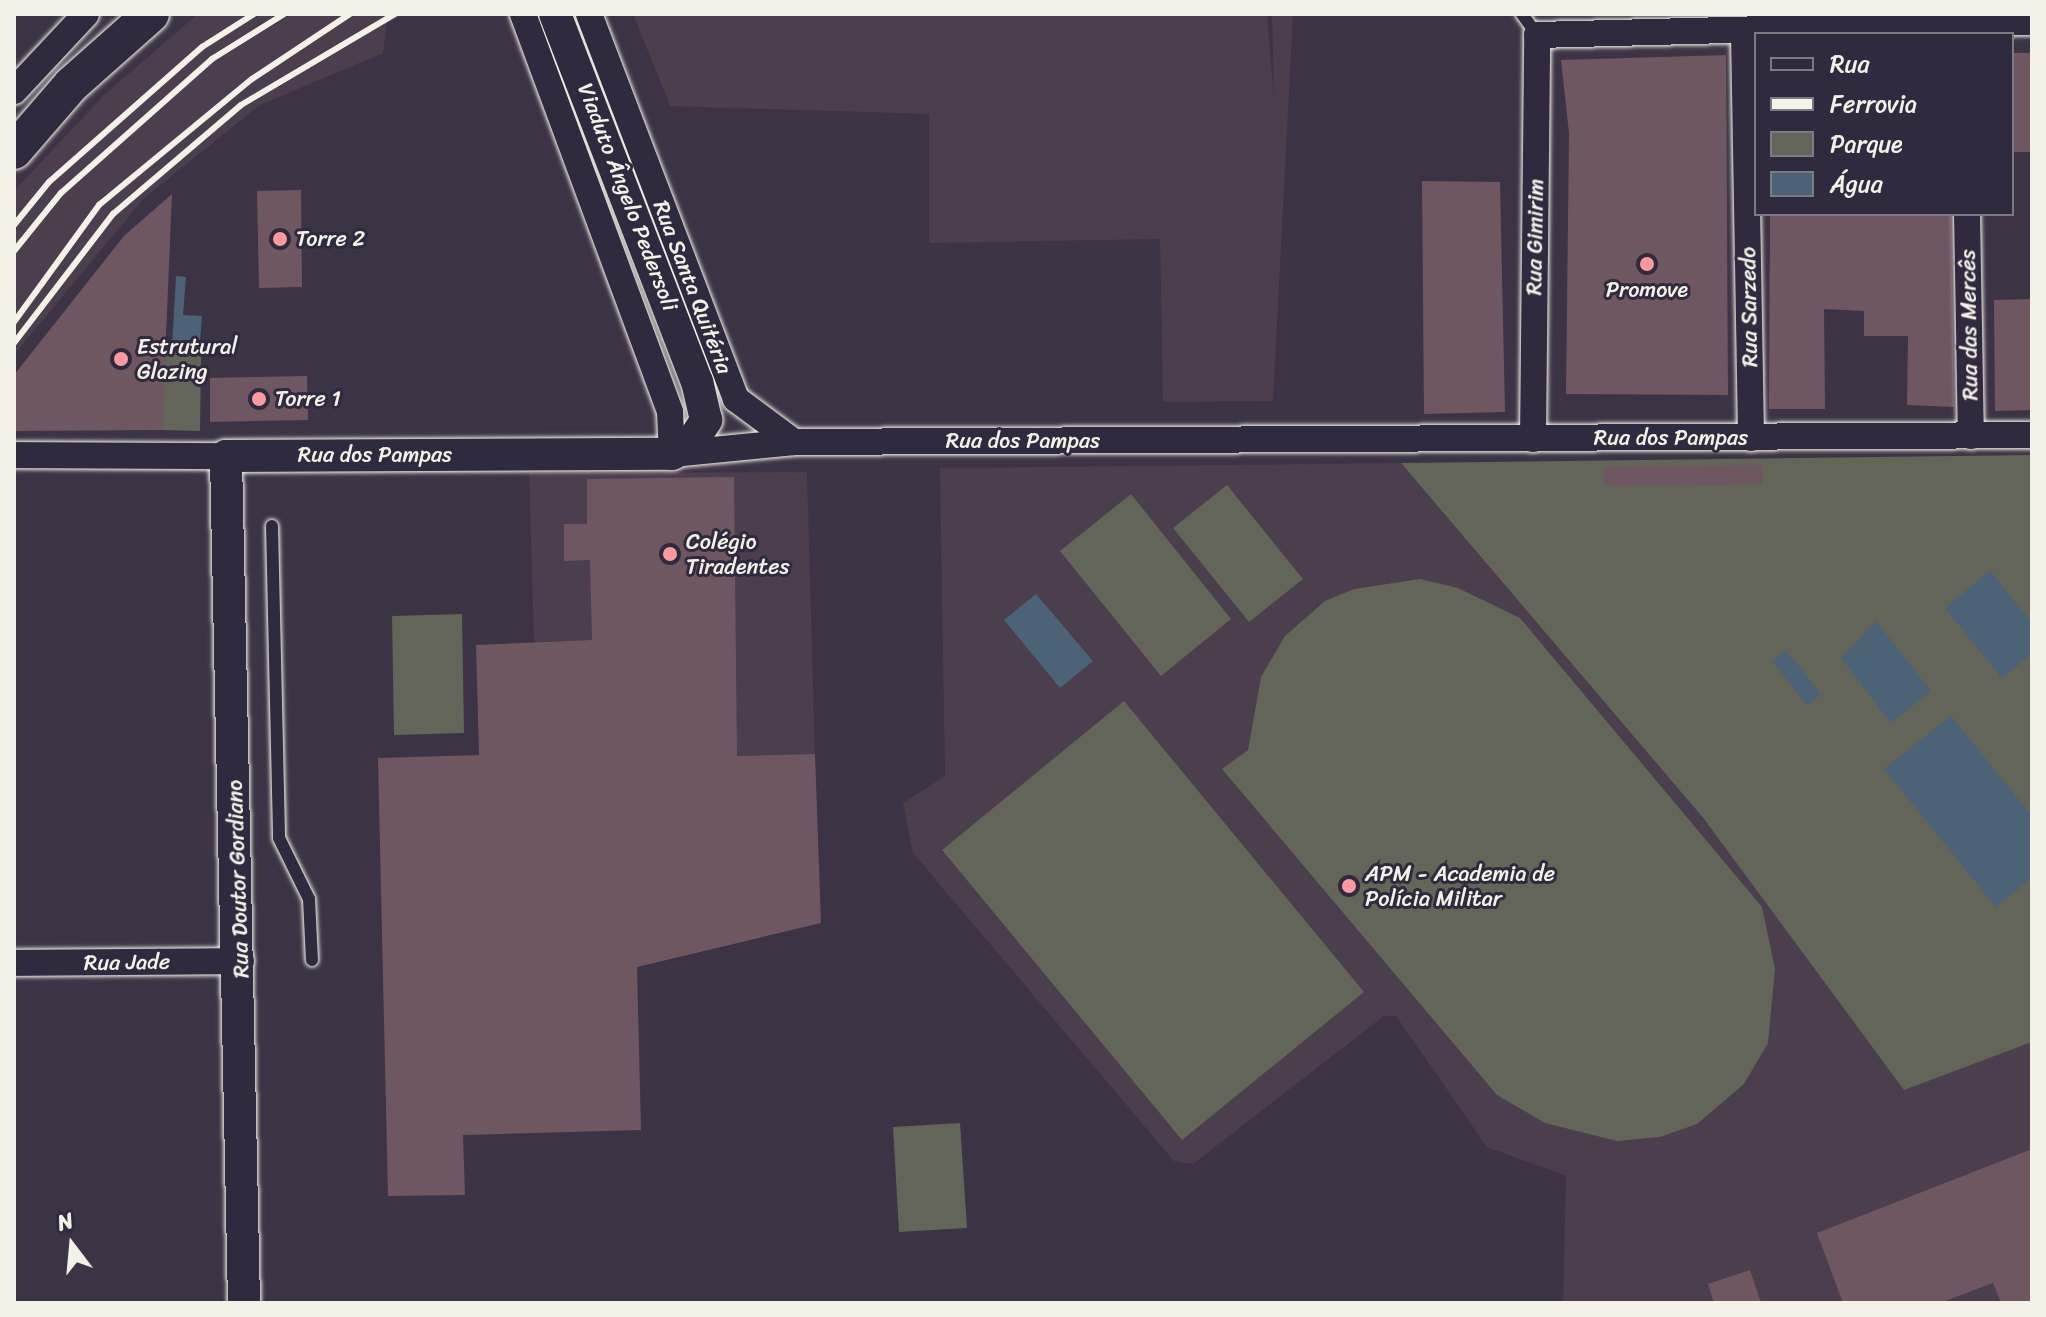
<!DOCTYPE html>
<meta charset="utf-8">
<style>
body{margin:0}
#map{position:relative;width:2046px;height:1317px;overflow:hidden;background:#3c3344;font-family:Sriracha,sans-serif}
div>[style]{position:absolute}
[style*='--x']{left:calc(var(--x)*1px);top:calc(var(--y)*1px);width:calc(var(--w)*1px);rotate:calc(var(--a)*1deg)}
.built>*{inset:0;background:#4b3e4d}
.green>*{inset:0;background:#626557}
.water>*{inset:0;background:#4c6277}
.building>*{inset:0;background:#6f5762}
.roads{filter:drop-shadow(0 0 2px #f4f1e8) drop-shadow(0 0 2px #f4f1e8)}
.service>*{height:12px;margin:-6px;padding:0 6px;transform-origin:6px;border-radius:6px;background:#2f2a3d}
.minor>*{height:26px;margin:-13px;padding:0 13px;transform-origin:13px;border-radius:13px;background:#2f2a3d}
.tertiary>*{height:32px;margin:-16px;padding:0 16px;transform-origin:16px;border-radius:16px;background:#2f2a3d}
.secondary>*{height:36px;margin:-18px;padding:0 18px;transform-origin:18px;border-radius:18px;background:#2f2a3d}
.rail>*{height:6px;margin:-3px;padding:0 3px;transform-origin:3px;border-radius:3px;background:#f4f1e8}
.dots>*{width:22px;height:22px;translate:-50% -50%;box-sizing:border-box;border:4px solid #2f2a3d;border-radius:50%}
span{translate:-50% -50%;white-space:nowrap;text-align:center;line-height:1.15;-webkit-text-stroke:6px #2f2a3d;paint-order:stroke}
.street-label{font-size:22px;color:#f4f1e8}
.poi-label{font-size:22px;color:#f4f1e8}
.left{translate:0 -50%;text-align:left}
.frame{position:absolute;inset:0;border:16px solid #f4f1e8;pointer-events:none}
.legend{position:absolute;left:1754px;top:32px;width:260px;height:184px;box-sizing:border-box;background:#2f2a3d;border:2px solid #7e7a81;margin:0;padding:10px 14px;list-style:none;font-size:24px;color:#f4f1e8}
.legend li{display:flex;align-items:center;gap:16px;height:40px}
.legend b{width:40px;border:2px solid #7e7a81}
.north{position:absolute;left:32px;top:1205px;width:80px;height:80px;-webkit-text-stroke:6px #2f2a3d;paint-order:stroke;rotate:344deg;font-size:22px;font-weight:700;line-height:32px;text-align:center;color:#f4f1e8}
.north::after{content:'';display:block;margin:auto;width:28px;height:36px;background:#f4f1e8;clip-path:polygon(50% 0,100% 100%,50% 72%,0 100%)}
</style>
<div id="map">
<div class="built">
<i style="clip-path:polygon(198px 14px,406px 14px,387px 23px,383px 53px,260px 105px,144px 198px,14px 355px,14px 191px,105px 94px)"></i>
<i style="clip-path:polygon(633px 14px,1267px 14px,1274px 99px,1272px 14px,1293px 14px,1273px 401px,1163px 402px,1160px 239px,929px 243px,929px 114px,670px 106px)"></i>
<i style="clip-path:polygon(1401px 463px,1704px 819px,1904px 1089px,2032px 1042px,2032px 1303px,1563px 1303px,1566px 1176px,1487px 1147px,1396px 1016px,1384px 1016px,1193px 1164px,1174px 1161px,913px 853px,903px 803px,945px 776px,940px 468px)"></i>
<i style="clip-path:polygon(807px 472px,815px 754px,737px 756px,733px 636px,534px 642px,529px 473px)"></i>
</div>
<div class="green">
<i style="clip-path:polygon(163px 352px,201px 353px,200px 431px,162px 430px)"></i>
<i style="clip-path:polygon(2032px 455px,2032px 1042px,1904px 1090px,1704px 819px,1401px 463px)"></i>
<i style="clip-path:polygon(1227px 485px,1303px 579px,1249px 622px,1173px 528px)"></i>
<i style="clip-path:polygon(1131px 494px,1231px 619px,1161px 676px,1060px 551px)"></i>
<i style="clip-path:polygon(1420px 579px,1458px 588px,1520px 618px,1762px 907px,1775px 969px,1768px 1043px,1744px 1084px,1697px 1124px,1660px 1137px,1617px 1141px,1545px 1123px,1497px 1095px,1222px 769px,1248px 750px,1261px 677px,1285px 636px,1325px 601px,1354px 589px)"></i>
<i style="clip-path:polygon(462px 614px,464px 733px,394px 735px,392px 616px)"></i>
<i style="clip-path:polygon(1124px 701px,1364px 992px,1182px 1140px,942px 850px)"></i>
<i style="clip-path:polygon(960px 1123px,967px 1228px,899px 1232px,893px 1127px)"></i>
</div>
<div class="water">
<i style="clip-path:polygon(176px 276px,186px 277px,183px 315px,202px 316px,200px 341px,182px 340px,181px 348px,172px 348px)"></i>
<i style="clip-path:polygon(1990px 571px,2032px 623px,2032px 654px,2002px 678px,1945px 608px)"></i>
<i style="clip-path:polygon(1036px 594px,1093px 661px,1060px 688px,1004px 620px)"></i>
<i style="clip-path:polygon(1876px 621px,1931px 691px,1891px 723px,1841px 658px)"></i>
<i style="clip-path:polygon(1786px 650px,1821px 694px,1807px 705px,1772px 661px)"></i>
<i style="clip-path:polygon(1951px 716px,2032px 816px,2032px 878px,1996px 907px,1884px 769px)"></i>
</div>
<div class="building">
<i style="clip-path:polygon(2012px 53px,2032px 53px,2032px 152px,2012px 152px)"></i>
<i style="clip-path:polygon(1726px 55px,1728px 395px,1566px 394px,1569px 133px,1561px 60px)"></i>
<i style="clip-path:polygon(1422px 181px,1500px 182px,1505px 412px,1424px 414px)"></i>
<i style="clip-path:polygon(301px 190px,302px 287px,259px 288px,257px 191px)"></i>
<i style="clip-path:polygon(172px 194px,162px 430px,14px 431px,14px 375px,124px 236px)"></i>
<i style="clip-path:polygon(1770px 214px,1951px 214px,1954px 407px,1907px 405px,1908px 336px,1864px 336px,1864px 311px,1824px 309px,1825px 409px,1769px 409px)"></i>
<i style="clip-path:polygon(2032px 299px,2032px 410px,1995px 411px,1994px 300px)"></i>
<i style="clip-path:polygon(307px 376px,308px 420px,210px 422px,210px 378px)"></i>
<i style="clip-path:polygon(1763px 465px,1763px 484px,1604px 486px,1604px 467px)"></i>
<i style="clip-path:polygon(734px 477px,737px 756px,815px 754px,821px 923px,637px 967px,641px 1130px,463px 1135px,465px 1195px,388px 1196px,378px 758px,479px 755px,476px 645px,592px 640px,590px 560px,564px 561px,564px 524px,587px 524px,587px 479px)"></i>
<i style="clip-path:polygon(2032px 1149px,2032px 1303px,2001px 1303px,1993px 1283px,1940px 1303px,1843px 1303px,1817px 1233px)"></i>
<i style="clip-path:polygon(1750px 1270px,1761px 1303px,1714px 1303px,1708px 1284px)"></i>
</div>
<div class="roads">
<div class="service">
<i style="--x:1522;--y:14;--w:26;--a:54"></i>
<i style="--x:272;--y:526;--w:312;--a:88.7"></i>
<i style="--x:279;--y:838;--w:68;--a:63.8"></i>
<i style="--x:309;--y:899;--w:61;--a:87.2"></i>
</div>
<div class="minor">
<i style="--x:523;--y:14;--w:424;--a:69.7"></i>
<i style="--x:670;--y:412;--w:42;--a:87.3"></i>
<i style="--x:672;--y:454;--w:123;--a:-5.6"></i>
<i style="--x:794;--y:442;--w:1238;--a:-0.32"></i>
<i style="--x:589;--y:14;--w:412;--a:69.1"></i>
<i style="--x:736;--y:399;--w:72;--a:36.6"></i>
<i style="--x:1744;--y:33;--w:405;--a:89"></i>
<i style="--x:14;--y:91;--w:105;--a:-46.9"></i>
<i style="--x:1967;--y:214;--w:222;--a:89"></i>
<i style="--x:1533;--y:439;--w:404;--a:-89.4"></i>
<i style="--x:1537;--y:35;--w:495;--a:-1.5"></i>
<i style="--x:14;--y:455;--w:212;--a:0.3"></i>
<i style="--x:14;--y:963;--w:227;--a:-0.5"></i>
</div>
<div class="tertiary">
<i style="--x:244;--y:1303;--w:847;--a:-91.22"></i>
<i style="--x:226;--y:456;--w:446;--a:-0.3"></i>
<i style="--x:672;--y:454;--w:20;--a:-27"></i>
<i style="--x:690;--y:445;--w:30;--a:-57"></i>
<i style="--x:706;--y:420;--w:39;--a:-103"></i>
<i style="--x:697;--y:382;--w:394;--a:-111.1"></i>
</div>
<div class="secondary">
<i style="--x:14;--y:151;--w:87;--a:-49.2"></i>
<i style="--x:71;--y:85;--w:107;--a:-41.6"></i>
</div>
</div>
<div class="rail">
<i style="--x:14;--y:225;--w:55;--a:-50.9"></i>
<i style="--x:49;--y:182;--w:204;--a:-41.4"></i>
<i style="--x:202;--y:47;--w:62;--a:-32.4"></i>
<i style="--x:14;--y:251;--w:75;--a:-51"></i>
<i style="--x:61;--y:193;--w:202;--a:-41.6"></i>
<i style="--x:212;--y:59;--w:85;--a:-32"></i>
<i style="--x:14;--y:322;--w:145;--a:-54"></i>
<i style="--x:99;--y:205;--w:198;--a:-39.5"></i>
<i style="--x:252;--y:79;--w:118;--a:-33.6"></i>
<i style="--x:14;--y:343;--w:163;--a:-52.5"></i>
<i style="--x:113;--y:214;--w:168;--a:-40.4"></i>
<i style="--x:241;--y:105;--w:179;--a:-30.6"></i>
</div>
<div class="dots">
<i style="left:280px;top:239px;background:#ff9aa2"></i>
<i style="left:1647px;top:264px;background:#ff9aa2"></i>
<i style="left:121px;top:359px;background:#ff9aa2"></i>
<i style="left:259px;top:399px;background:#ff9aa2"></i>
<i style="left:670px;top:554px;background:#ff9aa2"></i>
<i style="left:1349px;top:886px;background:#ff9aa2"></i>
</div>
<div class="street-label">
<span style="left:628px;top:197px;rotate:69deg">Viaduto Ângelo Pedersoli</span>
<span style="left:1535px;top:237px;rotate:-89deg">Rua Gimirim</span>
<span style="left:693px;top:287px;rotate:69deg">Rua Santa Quitéria</span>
<span style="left:1749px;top:307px;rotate:-91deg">Rua Sarzedo</span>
<span style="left:1969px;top:325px;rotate:-91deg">Rua das Mercês</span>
<span style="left:1671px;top:438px">Rua dos Pampas</span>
<span style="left:1023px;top:441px">Rua dos Pampas</span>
<span style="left:375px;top:455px">Rua dos Pampas</span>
<span style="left:238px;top:879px;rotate:-92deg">Rua Doutor Gordiano</span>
<span style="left:127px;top:962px;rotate:-1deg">Rua Jade</span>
</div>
<div class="poi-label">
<span class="left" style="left:296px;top:239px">Torre 2</span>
<span style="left:1647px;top:290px">Promove</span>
<span class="left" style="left:137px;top:359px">Estrutural<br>Glazing</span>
<span class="left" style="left:275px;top:399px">Torre 1</span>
<span class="left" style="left:686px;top:554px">Colégio<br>Tiradentes</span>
<span class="left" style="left:1365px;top:886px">APM - Academia de<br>Polícia Militar</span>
</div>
<div class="frame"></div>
<ul class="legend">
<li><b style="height:10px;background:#2f2a3d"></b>Rua</li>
<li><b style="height:10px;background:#f4f1e8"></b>Ferrovia</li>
<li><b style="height:22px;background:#626557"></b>Parque</li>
<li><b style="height:22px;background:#4c6277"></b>Água</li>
</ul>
<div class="north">N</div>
</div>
